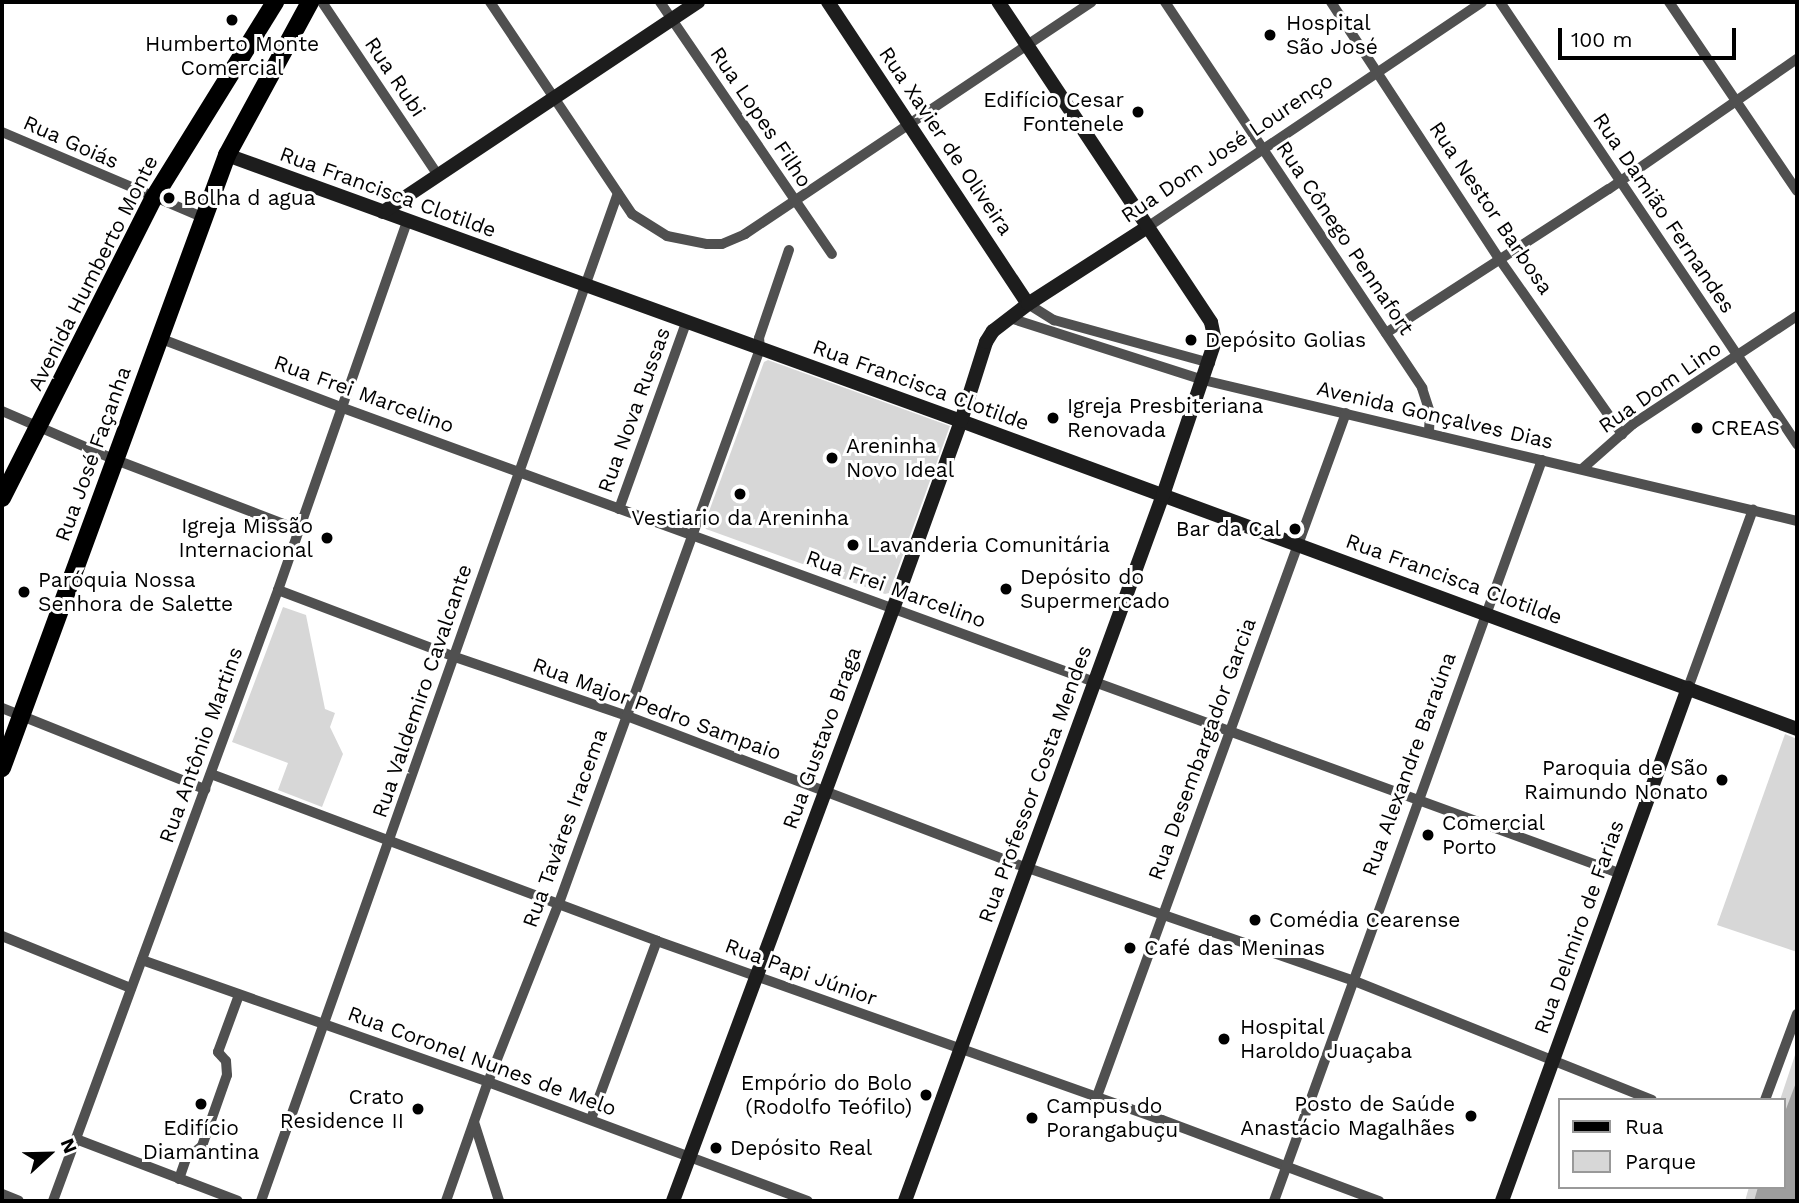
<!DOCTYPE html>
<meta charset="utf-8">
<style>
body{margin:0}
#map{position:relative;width:1799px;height:1203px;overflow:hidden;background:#fff;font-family:"Work Sans",sans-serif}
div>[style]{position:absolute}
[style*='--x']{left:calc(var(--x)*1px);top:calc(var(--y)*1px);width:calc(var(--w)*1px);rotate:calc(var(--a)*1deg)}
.green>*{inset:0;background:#d7d7d7}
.water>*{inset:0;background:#9e9e9e}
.street>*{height:10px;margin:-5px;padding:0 5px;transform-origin:5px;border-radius:5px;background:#505050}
.secondary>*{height:14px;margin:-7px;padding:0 7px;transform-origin:7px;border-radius:7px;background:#1d1d1d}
.primary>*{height:18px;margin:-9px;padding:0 9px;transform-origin:9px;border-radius:9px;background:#000}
.dots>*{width:19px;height:19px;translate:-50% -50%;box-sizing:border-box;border:4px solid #fff;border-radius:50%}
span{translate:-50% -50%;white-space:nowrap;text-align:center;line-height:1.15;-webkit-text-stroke:6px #fff;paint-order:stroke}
.poi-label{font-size:21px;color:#000}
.left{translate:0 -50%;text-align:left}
.right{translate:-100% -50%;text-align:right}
.street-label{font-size:21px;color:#000}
.frame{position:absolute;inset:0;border:4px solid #000;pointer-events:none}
.legend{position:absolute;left:1558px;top:1098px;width:228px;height:91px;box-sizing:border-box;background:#fff;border:2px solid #999;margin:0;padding:9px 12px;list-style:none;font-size:21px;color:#000}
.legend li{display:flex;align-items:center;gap:14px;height:35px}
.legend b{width:35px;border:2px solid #999}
.north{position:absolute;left:14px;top:1119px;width:70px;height:70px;-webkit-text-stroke:5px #fff;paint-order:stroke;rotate:68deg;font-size:19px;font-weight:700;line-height:28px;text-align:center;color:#000}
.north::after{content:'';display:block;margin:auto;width:24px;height:32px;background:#000;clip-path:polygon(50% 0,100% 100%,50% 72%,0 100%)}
.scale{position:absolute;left:1558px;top:28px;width:178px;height:32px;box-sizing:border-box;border:4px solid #000;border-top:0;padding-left:9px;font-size:21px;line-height:24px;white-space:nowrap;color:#000;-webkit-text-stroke:5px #fff;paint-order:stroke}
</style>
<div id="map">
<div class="green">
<i style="clip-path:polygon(768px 360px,950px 426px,889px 593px,885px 594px,706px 529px,704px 525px,764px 362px)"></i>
<i style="clip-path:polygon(283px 607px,306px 615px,325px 709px,335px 713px,330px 727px,343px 754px,322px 807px,278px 790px,288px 763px,232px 742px)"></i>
<i style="clip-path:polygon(1785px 734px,1797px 739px,1797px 952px,1717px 925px)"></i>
<i style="clip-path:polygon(1797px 1049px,1797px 1201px,1745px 1201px,1749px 1187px,1783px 1187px,1783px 1100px,1780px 1100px)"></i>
</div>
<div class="water">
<i style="clip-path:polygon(1797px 1080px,1797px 1201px,1754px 1201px,1758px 1187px,1783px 1187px,1783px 1117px)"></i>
</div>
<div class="street">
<i style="--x:322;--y:2;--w:207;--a:56.2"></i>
<i style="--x:490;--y:2;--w:255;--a:56.2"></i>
<i style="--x:632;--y:214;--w:41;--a:32.2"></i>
<i style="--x:667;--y:236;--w:41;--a:11.3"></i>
<i style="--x:707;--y:244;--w:15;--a:0"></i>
<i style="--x:722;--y:244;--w:25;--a:-23"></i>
<i style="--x:745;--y:234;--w:417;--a:-33.8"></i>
<i style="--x:660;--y:2;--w:305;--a:55.7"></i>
<i style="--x:1165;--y:2;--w:464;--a:56.3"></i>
<i style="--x:1422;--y:388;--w:25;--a:72"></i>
<i style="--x:1430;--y:412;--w:20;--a:93"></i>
<i style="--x:1331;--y:2;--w:308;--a:56.8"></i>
<i style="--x:1500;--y:260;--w:213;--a:55"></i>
<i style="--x:1500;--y:2;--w:533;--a:56.1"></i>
<i style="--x:1669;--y:2;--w:228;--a:55.9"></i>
<i style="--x:2;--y:132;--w:217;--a:23"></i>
<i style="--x:1146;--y:228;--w:405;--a:-33.9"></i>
<i style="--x:1028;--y:304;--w:31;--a:32"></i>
<i style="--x:1054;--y:320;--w:162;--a:15.4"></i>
<i style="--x:1010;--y:318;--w:203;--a:17.8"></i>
<i style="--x:1203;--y:380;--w:611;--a:13.35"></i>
<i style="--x:1386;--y:333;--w:265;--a:-32.9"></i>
<i style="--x:1609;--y:189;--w:229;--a:-34.7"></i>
<i style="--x:159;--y:338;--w:197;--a:20.8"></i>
<i style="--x:343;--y:408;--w:1360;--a:20.03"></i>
<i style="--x:2;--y:411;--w:124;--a:23.3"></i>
<i style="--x:116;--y:460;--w:196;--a:20.9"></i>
<i style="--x:1582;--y:469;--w:68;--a:-41.4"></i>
<i style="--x:1633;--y:424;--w:196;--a:-33.4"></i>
<i style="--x:619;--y:509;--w:198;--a:-70.2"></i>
<i style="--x:278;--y:590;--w:189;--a:20.7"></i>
<i style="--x:455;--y:657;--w:182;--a:18.9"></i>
<i style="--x:627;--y:716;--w:429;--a:20.8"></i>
<i style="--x:1028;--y:868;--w:343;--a:19.1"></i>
<i style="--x:1352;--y:980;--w:323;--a:21.8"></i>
<i style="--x:1688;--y:688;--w:190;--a:-70"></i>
<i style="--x:2;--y:708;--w:219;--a:21.8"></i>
<i style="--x:211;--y:774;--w:476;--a:20.5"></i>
<i style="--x:657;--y:941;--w:536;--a:19.52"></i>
<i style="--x:1162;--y:1120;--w:232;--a:20.5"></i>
<i style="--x:2;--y:936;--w:139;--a:22"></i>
<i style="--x:142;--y:960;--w:367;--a:19.4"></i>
<i style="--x:488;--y:1082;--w:341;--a:20.4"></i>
<i style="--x:1096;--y:1099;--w:730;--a:-69.98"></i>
<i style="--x:1765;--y:1100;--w:92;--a:-69.6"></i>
<i style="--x:591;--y:1119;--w:190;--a:-69.7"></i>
<i style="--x:474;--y:1122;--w:83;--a:72.4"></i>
<i style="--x:76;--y:1139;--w:173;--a:20.9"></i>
<i style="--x:179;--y:1179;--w:21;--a:-71"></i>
<i style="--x:186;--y:1159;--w:21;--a:-39"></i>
<i style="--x:202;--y:1146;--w:75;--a:-70.6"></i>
<i style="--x:227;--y:1075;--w:14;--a:-94"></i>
<i style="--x:226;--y:1061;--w:12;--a:-132"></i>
<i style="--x:218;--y:1052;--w:61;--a:-69.8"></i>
<i style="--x:2;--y:1194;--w:18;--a:22"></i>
<i style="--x:53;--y:1201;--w:651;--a:-69.78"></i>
<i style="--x:278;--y:590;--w:391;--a:-70.7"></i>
<i style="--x:261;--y:1201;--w:1069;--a:-70.5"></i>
<i style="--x:446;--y:1201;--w:126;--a:-70.6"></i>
<i style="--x:488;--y:1082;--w:193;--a:-68.4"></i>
<i style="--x:559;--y:903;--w:589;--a:-70.06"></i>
<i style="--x:760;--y:349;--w:11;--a:-95"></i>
<i style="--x:759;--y:338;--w:93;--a:-71.2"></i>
<i style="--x:1274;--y:1201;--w:788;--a:-70.12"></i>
</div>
<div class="secondary">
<i style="--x:828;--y:2;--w:362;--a:56.5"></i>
<i style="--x:227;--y:155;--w:781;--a:19.92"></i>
<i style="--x:961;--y:421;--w:891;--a:20.22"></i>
<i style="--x:383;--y:212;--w:379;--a:-33.7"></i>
<i style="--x:673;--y:1201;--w:632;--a:-69.61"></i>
<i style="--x:893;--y:609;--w:200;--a:-70.1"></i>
<i style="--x:961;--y:421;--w:83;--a:-72.4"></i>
<i style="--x:986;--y:342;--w:13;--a:-58"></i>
<i style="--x:993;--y:331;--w:44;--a:-37.6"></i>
<i style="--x:1028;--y:304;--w:140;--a:-32.8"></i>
<i style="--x:905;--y:1201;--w:752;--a:-69.93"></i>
<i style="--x:1163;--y:495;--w:163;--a:-71.3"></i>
<i style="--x:1215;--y:341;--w:19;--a:-102"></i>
<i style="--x:1211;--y:322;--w:384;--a:-123.6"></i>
<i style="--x:1502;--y:1201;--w:546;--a:-70.07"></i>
</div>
<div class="primary">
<i style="--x:2;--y:498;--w:335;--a:-63.2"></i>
<i style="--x:153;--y:199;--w:232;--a:-58.2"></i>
<i style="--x:2;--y:768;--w:653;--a:-69.84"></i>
<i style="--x:227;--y:155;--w:174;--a:-61.5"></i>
</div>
<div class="dots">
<i style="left:232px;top:20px;background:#000"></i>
<i style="left:1270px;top:35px;background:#000"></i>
<i style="left:1138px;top:112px;background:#000"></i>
<i style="left:169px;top:198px;background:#000"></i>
<i style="left:1191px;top:340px;background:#000"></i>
<i style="left:1053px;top:418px;background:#000"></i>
<i style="left:1697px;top:428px;background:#000"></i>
<i style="left:832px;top:458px;background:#000"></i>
<i style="left:740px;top:494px;background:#000"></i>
<i style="left:1295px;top:529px;background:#000"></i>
<i style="left:327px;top:538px;background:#000"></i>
<i style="left:853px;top:545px;background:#000"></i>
<i style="left:1006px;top:589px;background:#000"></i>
<i style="left:24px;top:592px;background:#000"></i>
<i style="left:1722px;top:780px;background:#000"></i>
<i style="left:1428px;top:835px;background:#000"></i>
<i style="left:1255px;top:920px;background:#000"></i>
<i style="left:1130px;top:948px;background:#000"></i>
<i style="left:1224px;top:1039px;background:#000"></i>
<i style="left:926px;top:1095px;background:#000"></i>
<i style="left:201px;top:1104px;background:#000"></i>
<i style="left:418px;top:1109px;background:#000"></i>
<i style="left:1471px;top:1116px;background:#000"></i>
<i style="left:1032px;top:1118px;background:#000"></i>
<i style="left:716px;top:1148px;background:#000"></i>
</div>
<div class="poi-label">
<span class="left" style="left:1286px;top:35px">Hospital<br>São José</span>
<span style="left:232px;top:56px">Humberto Monte<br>Comercial</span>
<span class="right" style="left:1124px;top:112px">Edifício Cesar<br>Fontenele</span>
<span class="left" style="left:183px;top:198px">Bolha d agua</span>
<span class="left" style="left:1205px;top:340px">Depósito Golias</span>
<span class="left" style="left:1067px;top:418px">Igreja Presbiteriana<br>Renovada</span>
<span class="left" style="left:1711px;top:428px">CREAS</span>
<span class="left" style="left:846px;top:458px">Areninha<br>Novo Ideal</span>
<span style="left:740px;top:518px">Vestiario da Areninha</span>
<span class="right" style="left:313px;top:538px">Igreja Missão<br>Internacional</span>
<span class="right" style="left:1281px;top:529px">Bar da Cal</span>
<span class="left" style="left:867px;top:545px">Lavanderia Comunitária</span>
<span class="left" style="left:1020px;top:589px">Depósito do<br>Supermercado</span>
<span class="left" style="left:38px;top:592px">Paróquia Nossa<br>Senhora de Salette</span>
<span class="right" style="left:1708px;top:780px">Paroquia de São<br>Raimundo Nonato</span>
<span class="left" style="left:1442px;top:835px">Comercial<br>Porto</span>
<span class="left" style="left:1269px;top:920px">Comédia Cearense</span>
<span class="left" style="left:1144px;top:948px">Café das Meninas</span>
<span class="left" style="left:1240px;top:1039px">Hospital<br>Haroldo Juaçaba</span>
<span class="right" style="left:912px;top:1095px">Empório do Bolo<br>(Rodolfo Teófilo)</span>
<span class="right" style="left:404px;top:1109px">Crato<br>Residence II</span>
<span class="right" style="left:1455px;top:1116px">Posto de Saúde<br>Anastácio Magalhães</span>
<span class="left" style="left:1046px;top:1118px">Campus do<br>Porangabuçu</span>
<span style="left:201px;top:1140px">Edifício<br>Diamantina</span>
<span class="left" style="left:730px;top:1148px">Depósito Real</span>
</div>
<div class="street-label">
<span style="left:395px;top:77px;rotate:56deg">Rua Rubi</span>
<span style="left:761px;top:117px;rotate:56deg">Rua Lopes Filho</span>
<span style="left:946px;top:141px;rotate:56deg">Rua Xavier de Oliveira</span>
<span style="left:71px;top:142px;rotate:24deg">Rua Goiás</span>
<span style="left:1227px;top:148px;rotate:-34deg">Rua Dom José Lourenço</span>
<span style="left:388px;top:192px;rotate:20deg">Rua Francisca Clotilde</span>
<span style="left:1491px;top:208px;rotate:56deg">Rua Nestor Barbosa</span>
<span style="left:1664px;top:213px;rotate:56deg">Rua Damião Fernandes</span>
<span style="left:1345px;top:238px;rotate:56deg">Rua Cônego Pennafort</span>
<span style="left:93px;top:273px;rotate:-63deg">Avenida Humberto Monte</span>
<span style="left:921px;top:385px;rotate:20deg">Rua Francisca Clotilde</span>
<span style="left:1660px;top:387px;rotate:-35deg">Rua Dom Lino</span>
<span style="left:364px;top:394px;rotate:20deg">Rua Frei Marcelino</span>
<span style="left:634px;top:410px;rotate:-70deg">Rua Nova Russas</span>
<span style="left:1435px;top:415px;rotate:13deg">Avenida Gonçalves Dias</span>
<span style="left:93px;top:454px;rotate:-70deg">Rua José Façanha</span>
<span style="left:1454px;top:579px;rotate:20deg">Rua Francisca Clotilde</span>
<span style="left:896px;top:589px;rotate:20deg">Rua Frei Marcelino</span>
<span style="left:422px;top:691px;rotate:-71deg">Rua Valdemiro Cavalcante</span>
<span style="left:657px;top:709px;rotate:20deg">Rua Major Pedro Sampaio</span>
<span style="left:822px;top:738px;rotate:-70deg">Rua Gustavo Braga</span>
<span style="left:201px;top:745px;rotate:-70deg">Rua Antônio Martins</span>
<span style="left:1202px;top:749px;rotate:-70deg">Rua Desembargador Garcia</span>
<span style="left:1409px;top:764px;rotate:-70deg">Rua Alexandre Baraúna</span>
<span style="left:1035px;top:784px;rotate:-70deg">Rua Professor Costa Mendes</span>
<span style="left:565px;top:828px;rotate:-70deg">Rua Taváres Iracema</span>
<span style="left:1579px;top:927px;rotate:-70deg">Rua Delmiro de Farias</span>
<span style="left:801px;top:972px;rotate:20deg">Rua Papi Júnior</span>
<span style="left:482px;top:1061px;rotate:20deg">Rua Coronel Nunes de Melo</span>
</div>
<div class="frame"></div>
<ul class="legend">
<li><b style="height:9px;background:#000"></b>Rua</li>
<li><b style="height:19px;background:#d7d7d7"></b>Parque</li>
</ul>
<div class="north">N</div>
<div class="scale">100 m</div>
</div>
